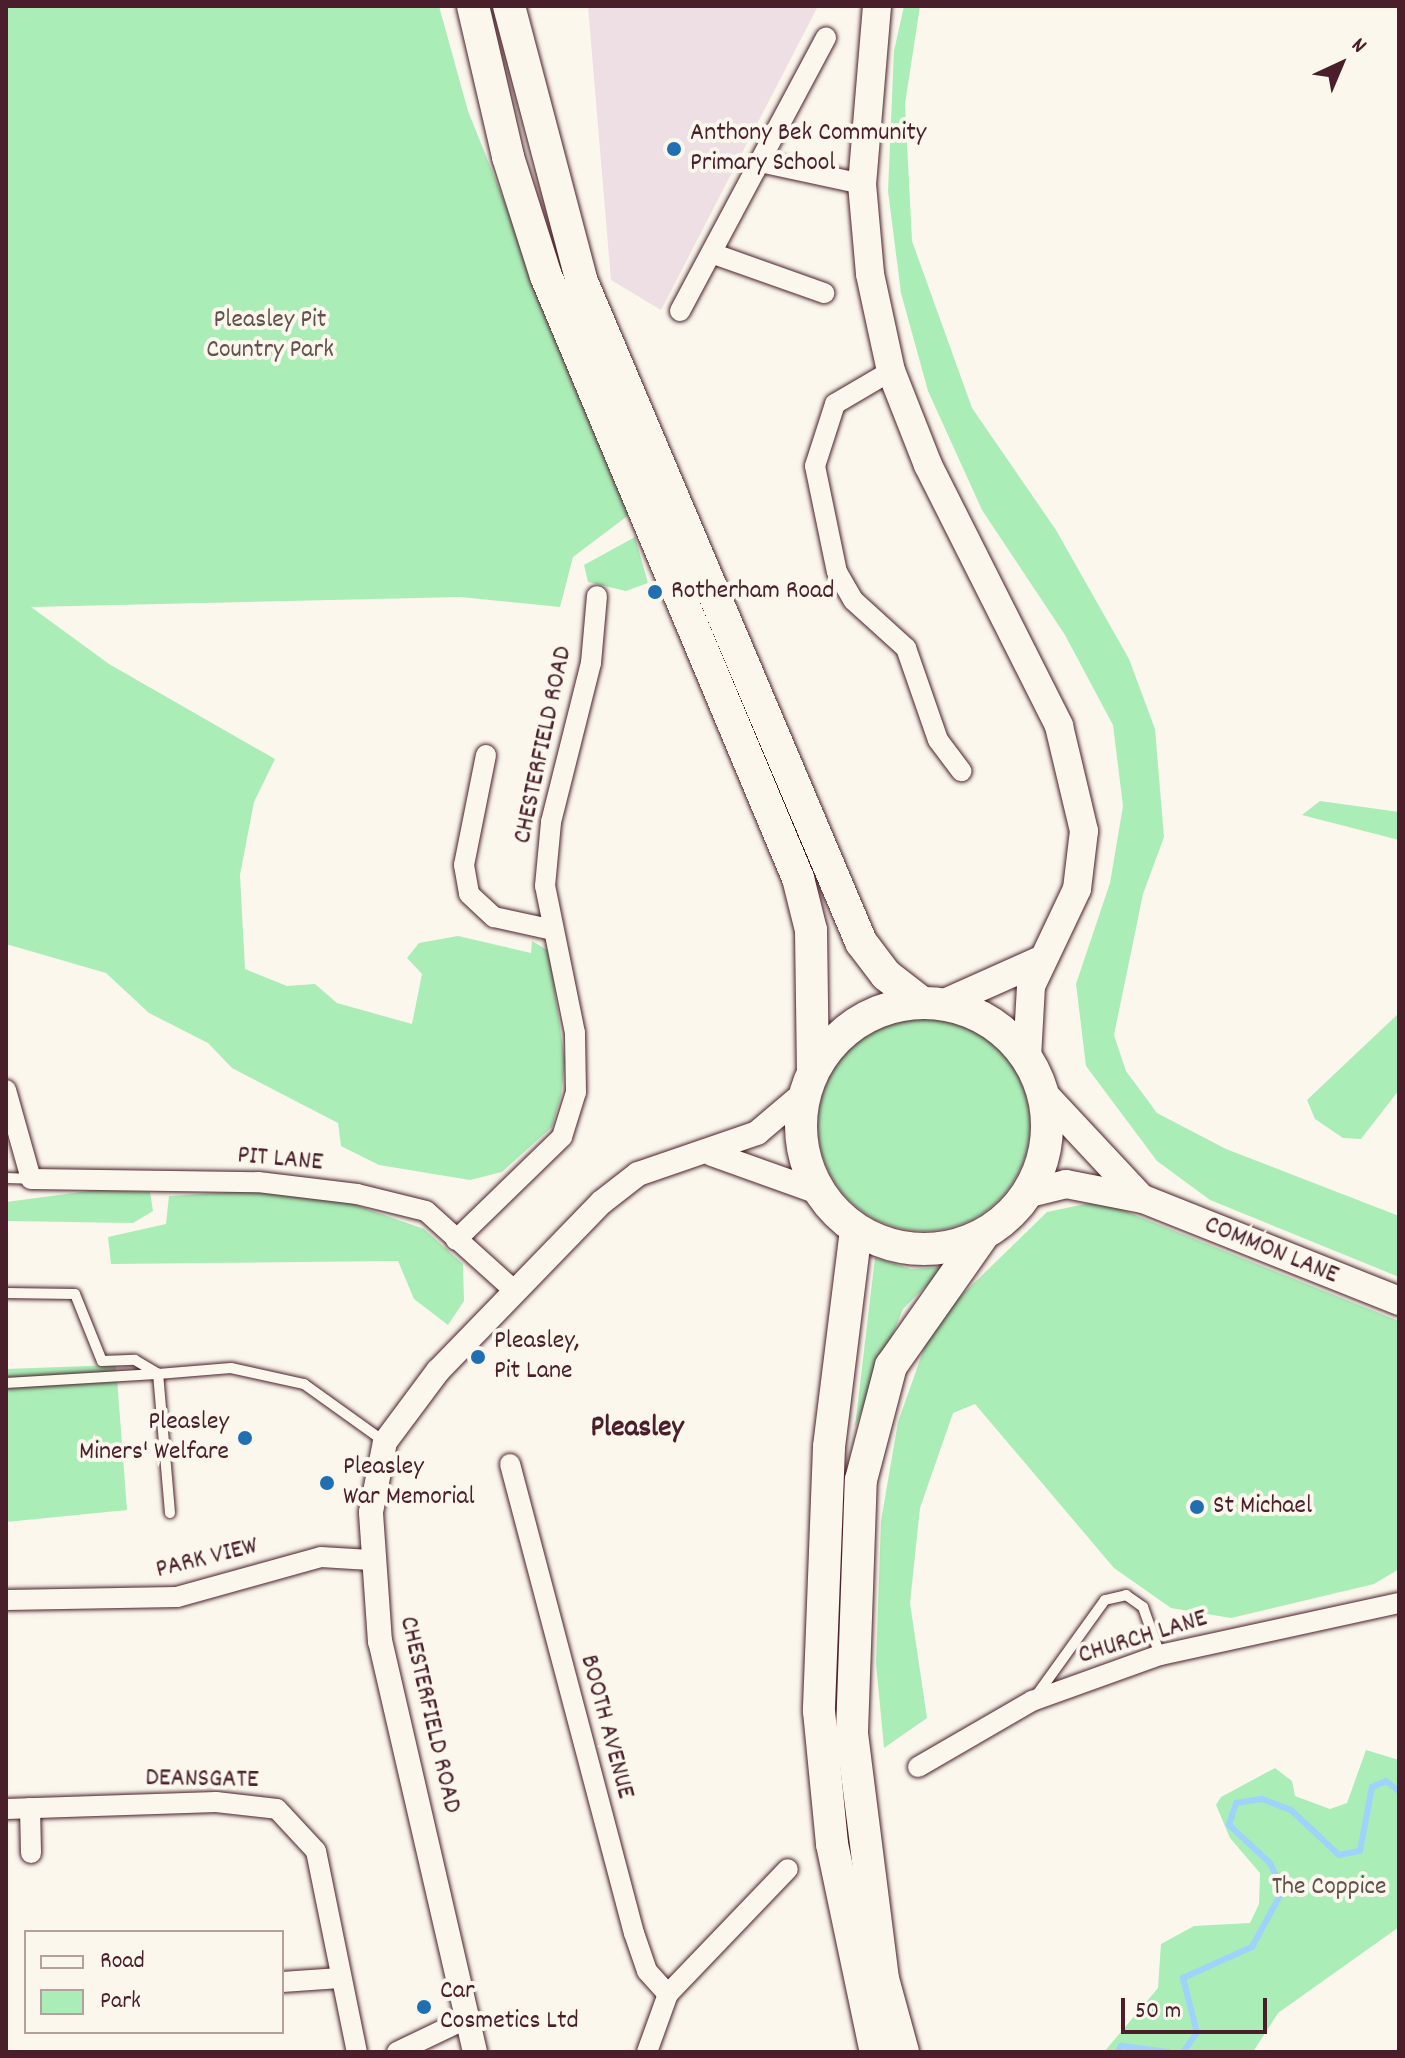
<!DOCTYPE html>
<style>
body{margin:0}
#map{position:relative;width:1405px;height:2058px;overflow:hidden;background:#fbf7ec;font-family:Dekko,sans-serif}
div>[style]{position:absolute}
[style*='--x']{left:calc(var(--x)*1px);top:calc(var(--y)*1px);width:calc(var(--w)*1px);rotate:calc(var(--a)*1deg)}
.built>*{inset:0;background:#eddfe3}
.green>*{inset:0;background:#aaedb7}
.round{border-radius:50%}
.stream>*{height:6px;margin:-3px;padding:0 3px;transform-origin:3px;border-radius:3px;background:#9fd2fd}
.roads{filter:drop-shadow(0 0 2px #4a1f2b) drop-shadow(0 0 2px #4a1f2b)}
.service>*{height:10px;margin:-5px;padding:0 5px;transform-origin:5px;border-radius:5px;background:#fbf7ec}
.minor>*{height:20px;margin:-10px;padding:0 10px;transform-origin:10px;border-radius:10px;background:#fbf7ec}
.tertiary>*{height:24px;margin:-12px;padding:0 12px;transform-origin:12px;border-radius:12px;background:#fbf7ec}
.secondary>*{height:28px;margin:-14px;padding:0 14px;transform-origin:14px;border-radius:14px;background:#fbf7ec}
.trunk>*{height:32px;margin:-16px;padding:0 16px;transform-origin:16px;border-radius:16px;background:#fbf7ec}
.trunk>.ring{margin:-16px;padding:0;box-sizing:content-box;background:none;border:32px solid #fbf7ec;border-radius:50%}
.dots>*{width:22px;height:22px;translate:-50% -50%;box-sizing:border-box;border:4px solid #fbf7ec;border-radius:50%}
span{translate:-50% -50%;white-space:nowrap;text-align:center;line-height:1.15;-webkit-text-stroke:8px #fbf7ec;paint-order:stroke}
.poi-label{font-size:26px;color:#4a1f2b}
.left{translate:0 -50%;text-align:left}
.right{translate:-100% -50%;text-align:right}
.park-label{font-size:26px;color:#62524e}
.street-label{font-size:26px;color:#4a1f2b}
.quarter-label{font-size:30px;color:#4a1f2b;font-weight:700}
.frame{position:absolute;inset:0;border:8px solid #4a1f2b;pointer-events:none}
.legend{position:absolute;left:24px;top:1930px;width:260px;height:104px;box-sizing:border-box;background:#fbf7ec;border:2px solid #b4a19f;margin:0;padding:10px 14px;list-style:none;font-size:24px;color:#4a1f2b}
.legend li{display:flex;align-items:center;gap:16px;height:40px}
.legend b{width:40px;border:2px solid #b4a19f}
.north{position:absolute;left:1301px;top:24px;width:80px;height:80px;-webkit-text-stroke:6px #fbf7ec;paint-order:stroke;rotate:44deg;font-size:22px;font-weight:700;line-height:32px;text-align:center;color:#4a1f2b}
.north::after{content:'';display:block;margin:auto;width:28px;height:36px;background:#4a1f2b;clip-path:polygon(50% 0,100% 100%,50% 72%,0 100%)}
.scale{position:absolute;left:1121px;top:1998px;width:146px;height:36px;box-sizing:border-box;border:4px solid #4a1f2b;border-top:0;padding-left:10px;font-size:24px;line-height:28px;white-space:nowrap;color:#4a1f2b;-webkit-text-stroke:6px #fbf7ec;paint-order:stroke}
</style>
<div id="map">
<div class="built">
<i style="clip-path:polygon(588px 6px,818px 6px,661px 310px,611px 280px)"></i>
</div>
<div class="green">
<i style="clip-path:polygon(6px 6px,439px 6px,468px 111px,630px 514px,573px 557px,560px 607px,461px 597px,31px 607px,109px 664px,275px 759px,254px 802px,240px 875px,245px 969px,287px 986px,315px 984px,337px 1003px,412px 1024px,422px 974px,407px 958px,419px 943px,458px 936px,531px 953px,532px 941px,549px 951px,565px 1062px,561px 1095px,552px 1127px,502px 1172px,470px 1180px,379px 1165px,341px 1146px,338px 1123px,232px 1068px,208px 1043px,149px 1013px,106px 973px,6px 944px)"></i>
<i style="clip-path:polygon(904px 6px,920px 6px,905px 104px,912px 241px,972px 408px,1056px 530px,1129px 659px,1155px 729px,1164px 837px,1143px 894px,1114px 1035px,1126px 1071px,1157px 1113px,1226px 1149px,1399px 1216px,1399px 1277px,1210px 1200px,1157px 1161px,1086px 1066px,1076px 984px,1110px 883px,1123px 806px,1113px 725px,1065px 635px,982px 510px,928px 391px,901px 293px,888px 191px,894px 51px)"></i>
<i style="clip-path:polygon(635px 537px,648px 583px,626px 591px,588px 582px,584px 565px)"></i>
<i style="clip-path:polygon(1320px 801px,1399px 812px,1399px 840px,1302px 815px)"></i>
<i style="clip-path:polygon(1399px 1013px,1399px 1090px,1361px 1139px,1343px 1138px,1315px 1119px,1307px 1100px)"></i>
<i class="round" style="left:818px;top:1019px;width:212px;height:212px"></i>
<i style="clip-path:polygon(96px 1190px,150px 1192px,153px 1211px,133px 1223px,6px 1221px,6px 1202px)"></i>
<i style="clip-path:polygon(252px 1191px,350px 1203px,424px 1229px,463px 1264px,464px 1301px,448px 1325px,414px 1299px,398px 1261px,111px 1264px,108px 1237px,166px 1224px,169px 1196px)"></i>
<i style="clip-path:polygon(1100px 1201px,1399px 1321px,1399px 1569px,1374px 1584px,1231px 1618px,1171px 1608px,1114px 1568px,975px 1404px,953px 1413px,920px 1508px,910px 1603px,927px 1718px,884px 1748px,876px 1663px,881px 1521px,898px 1422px,933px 1323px,1047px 1212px)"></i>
<i style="clip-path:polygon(875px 1258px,911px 1269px,945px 1267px,903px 1309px,855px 1427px)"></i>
<i style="clip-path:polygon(116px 1365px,127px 1510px,6px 1522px,6px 1369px)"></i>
<i style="clip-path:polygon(1366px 1750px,1399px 1760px,1399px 1927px,1278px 2013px,1253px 2052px,1104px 2052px,1158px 1988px,1161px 1944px,1194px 1926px,1250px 1923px,1259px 1904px,1260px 1873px,1230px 1838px,1216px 1805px,1221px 1797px,1275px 1768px,1292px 1781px,1295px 1796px,1330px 1809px,1347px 1803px)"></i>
</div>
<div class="stream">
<i style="--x:1118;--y:2052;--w:7;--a:-63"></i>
<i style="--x:1121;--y:2046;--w:48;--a:7.1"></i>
<i style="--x:1183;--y:2052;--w:24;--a:-54"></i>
<i style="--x:1197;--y:2033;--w:57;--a:-104.3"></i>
<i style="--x:1183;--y:1978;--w:76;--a:-24.2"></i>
<i style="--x:1252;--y:1947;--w:65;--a:-61.5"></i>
<i style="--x:1283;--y:1890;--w:30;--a:-116"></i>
<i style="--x:1270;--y:1863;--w:56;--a:-137.2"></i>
<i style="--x:1229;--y:1825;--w:23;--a:-72"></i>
<i style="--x:1236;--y:1803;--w:26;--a:-9"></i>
<i style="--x:1262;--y:1799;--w:31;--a:21"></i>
<i style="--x:1291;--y:1810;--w:66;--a:43.2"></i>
<i style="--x:1339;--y:1855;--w:21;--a:-11"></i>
<i style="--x:1360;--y:1851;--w:65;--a:-79.4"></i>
<i style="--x:1372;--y:1787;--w:15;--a:-23"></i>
<i style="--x:1386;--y:1781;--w:16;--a:38"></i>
</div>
<div class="roads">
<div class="service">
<i style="--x:6;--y:1178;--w:25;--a:2"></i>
<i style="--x:6;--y:1293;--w:69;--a:0.8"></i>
<i style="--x:75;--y:1294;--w:72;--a:68.1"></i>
<i style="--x:102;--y:1361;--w:33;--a:-2"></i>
<i style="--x:135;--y:1360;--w:27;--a:31"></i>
<i style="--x:6;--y:1383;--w:150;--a:-3.4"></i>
<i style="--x:170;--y:1513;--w:140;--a:-94.9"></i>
<i style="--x:158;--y:1374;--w:73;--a:-4.7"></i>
<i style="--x:231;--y:1368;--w:75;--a:12.4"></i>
<i style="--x:304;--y:1384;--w:100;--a:35.6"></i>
<i style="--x:1036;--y:1696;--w:118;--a:-54.3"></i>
<i style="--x:1105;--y:1600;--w:22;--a:-13"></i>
<i style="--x:1126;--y:1595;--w:21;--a:35"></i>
<i style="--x:1143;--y:1607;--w:51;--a:70.5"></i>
</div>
<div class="minor">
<i style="--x:765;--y:163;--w:99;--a:12.2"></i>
<i style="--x:714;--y:254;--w:117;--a:19.5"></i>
<i style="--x:680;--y:311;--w:310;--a:-61.9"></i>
<i style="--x:891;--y:371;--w:65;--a:149.5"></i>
<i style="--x:835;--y:404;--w:65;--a:107.9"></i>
<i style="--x:815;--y:466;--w:108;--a:78.3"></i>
<i style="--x:837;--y:572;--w:32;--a:60"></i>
<i style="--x:853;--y:600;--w:72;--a:42.2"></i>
<i style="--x:906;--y:648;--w:97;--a:70.8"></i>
<i style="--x:938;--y:740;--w:39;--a:53"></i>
<i style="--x:486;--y:755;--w:112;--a:101.3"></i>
<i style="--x:464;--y:865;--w:29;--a:80"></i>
<i style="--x:469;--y:894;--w:34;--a:43"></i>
<i style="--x:494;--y:917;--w:60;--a:12.4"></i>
<i style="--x:6;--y:1090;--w:92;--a:74.3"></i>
<i style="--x:31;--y:1179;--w:227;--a:0.8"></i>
<i style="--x:258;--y:1182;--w:100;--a:6.9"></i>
<i style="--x:357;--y:1194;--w:71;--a:13.8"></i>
<i style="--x:426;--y:1211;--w:121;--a:42"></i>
<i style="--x:456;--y:1240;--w:148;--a:-44.2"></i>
<i style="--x:562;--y:1137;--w:47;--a:-72.7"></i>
<i style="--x:576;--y:1092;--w:59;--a:-91"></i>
<i style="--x:575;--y:1033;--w:150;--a:-101.5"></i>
<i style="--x:545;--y:886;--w:64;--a:-84.6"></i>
<i style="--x:551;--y:822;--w:164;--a:-75.9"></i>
<i style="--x:591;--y:663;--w:67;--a:-84.9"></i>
<i style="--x:510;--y:1464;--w:485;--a:75.2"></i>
<i style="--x:634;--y:1933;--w:40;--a:71.1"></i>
<i style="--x:647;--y:1971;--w:31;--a:48"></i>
<i style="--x:6;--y:1600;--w:171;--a:-1"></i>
<i style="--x:177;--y:1597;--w:149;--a:-15.5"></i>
<i style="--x:321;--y:1557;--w:49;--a:3.5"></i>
<i style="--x:918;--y:1767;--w:132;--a:-30.1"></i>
<i style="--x:1032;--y:1701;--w:136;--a:-19.8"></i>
<i style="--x:1160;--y:1655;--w:245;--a:-12.3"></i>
<i style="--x:30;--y:1808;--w:45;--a:88.7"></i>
<i style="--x:6;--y:1809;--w:210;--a:-1.9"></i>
<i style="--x:216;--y:1802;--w:61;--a:6.5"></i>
<i style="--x:277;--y:1809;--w:57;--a:47.1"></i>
<i style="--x:316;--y:1851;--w:205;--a:78.5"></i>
<i style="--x:282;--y:1982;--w:58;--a:-3.9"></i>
<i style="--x:397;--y:2052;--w:81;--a:-25.6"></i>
<i style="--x:647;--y:2052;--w:62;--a:-70.1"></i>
<i style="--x:668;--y:1994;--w:173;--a:-46.2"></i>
</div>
<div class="tertiary">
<i style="--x:712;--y:1154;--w:116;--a:19.7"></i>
<i style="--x:475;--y:2052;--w:421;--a:-103"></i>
<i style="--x:380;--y:1642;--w:130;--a:-94"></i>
<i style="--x:371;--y:1512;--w:71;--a:-78.7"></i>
<i style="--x:385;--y:1442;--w:89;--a:-53.3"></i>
<i style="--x:438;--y:1371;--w:235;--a:-45.9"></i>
<i style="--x:602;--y:1202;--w:46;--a:-37.9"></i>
<i style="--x:638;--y:1174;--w:126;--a:-19"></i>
<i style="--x:757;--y:1133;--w:62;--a:-40.4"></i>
</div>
<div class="secondary">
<i style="--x:877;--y:6;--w:179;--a:94.8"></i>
<i style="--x:862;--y:184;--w:90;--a:84.9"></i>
<i style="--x:870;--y:274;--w:99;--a:77.8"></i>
<i style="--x:891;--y:371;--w:101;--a:68.5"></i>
<i style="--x:928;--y:465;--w:292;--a:63.3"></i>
<i style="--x:1059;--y:726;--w:108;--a:76.6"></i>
<i style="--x:1084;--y:831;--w:58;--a:96.9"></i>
<i style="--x:1077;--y:889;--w:107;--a:115.4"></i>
<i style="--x:1031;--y:986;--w:72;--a:93.2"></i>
<i style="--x:940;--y:1005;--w:108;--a:-24"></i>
<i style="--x:1044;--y:1094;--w:142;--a:47"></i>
<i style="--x:1026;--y:1194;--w:41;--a:-14"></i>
<i style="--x:1066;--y:1184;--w:78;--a:11"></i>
<i style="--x:1143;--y:1199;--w:276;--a:21.7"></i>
</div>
<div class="trunk">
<i style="--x:473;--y:6;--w:155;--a:76.9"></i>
<i style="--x:508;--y:157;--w:125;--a:72.3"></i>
<i style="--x:546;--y:276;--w:653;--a:67.29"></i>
<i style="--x:798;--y:878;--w:54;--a:76"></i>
<i style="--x:811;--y:930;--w:140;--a:89.2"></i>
<i style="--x:509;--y:6;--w:285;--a:75.2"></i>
<i style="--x:582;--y:282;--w:717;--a:67.08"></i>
<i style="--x:861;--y:942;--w:41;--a:52.9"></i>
<i style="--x:886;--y:975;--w:44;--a:37.6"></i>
<i class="ring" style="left:801px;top:1003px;width:214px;height:214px"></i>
<i style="--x:856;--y:1230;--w:219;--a:97.1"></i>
<i style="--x:829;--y:1447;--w:264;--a:92.2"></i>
<i style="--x:819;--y:1711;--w:134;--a:84.4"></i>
<i style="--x:832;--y:1844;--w:213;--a:78.1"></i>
<i style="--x:903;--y:2052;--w:76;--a:-105.3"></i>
<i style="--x:883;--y:1979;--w:249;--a:-97.2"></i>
<i style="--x:852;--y:1732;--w:252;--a:-88"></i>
<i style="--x:861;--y:1480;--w:118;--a:-75.3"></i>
<i style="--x:891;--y:1366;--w:160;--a:-54.9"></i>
</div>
</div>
<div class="dots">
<i style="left:674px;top:149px;background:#1f6fb2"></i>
<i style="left:655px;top:592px;background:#1f6fb2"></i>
<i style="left:478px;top:1357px;background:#1f6fb2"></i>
<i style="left:245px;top:1438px;background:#1f6fb2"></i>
<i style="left:327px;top:1483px;background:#1f6fb2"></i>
<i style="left:1197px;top:1507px;background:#1f6fb2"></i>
<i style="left:424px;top:2007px;background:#1f6fb2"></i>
</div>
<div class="poi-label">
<span class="left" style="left:690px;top:149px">Anthony Bek Community<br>Primary School</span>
<span class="left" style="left:671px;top:592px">Rotherham Road</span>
<span class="left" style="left:494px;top:1357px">Pleasley,<br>Pit Lane</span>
<span class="right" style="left:229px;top:1438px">Pleasley<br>Miners' Welfare</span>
<span class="left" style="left:343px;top:1483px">Pleasley<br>War Memorial</span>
<span class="left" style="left:1213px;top:1507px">St Michael</span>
<span class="left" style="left:440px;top:2007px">Car<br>Cosmetics Ltd</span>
</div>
<div class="park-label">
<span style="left:270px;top:336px">Pleasley Pit<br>Country Park</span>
<span style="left:1329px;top:1888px">The Coppice</span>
</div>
<div class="street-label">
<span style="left:544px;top:745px;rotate:-78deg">CHESTERFIELD ROAD</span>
<span style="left:280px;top:1160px;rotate:5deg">PIT LANE</span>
<span style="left:1271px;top:1251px;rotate:22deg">COMMON LANE</span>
<span style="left:207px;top:1559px;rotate:-14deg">PARK VIEW</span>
<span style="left:1143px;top:1638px;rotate:-17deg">CHURCH LANE</span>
<span style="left:429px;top:1715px;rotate:77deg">CHESTERFIELD ROAD</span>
<span style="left:606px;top:1727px;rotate:75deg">BOOTH AVENUE</span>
<span style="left:202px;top:1780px;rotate:1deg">DEANSGATE</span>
</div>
<div class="quarter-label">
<span style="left:637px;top:1430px">Pleasley</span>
</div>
<div class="frame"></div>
<ul class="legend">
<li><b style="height:10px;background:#fbf7ec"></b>Road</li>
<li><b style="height:22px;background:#aaedb7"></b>Park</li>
</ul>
<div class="north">N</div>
<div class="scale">50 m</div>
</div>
